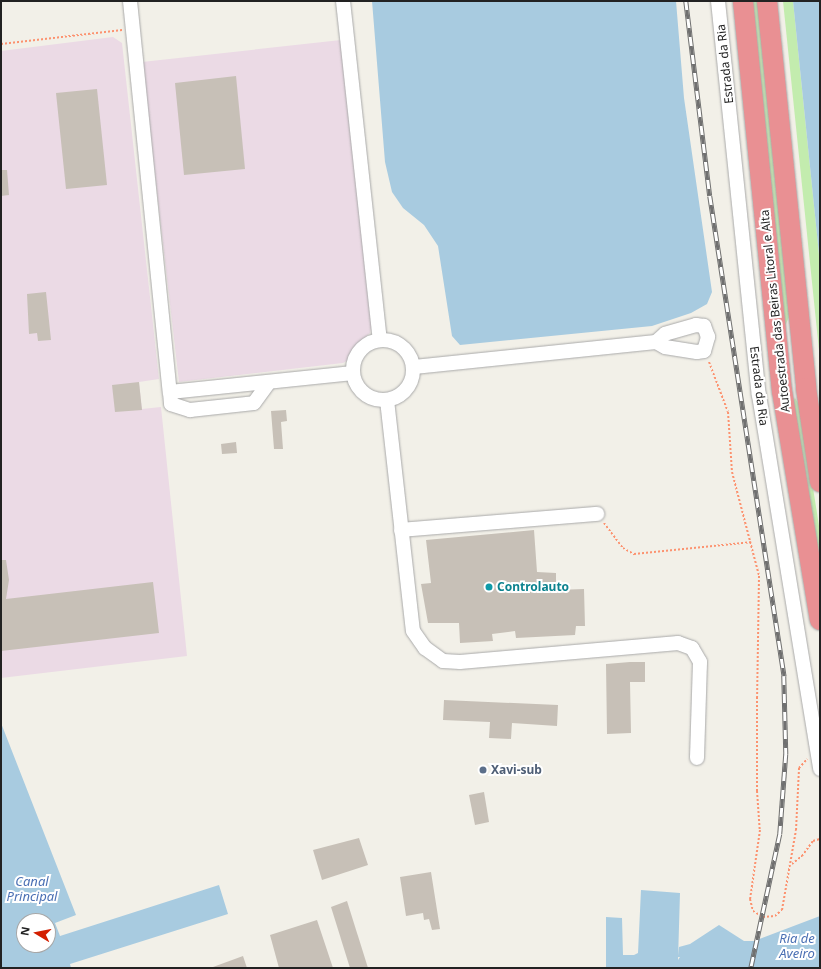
<!DOCTYPE html>
<style>
body{margin:0}
#map{position:relative;width:821px;height:969px;overflow:hidden;background:#f2f0e8;font-family:"Noto Sans",sans-serif}
div>[style]{position:absolute}
[style*='--x']{left:calc(var(--x)*1px);top:calc(var(--y)*1px);width:calc(var(--w)*1px);rotate:calc(var(--a)*1deg)}
.industrial>*{inset:0;background:#ebdae5}
.grass>*{inset:0;background:#c3ecae}
.water>*{inset:0;background:#a8cbe0}
.building>*{inset:0;background:#c7c0b7}
.path>*{height:2px;margin-top:-1px;transform-origin:0;background:repeating-linear-gradient(90deg,#fc926f 0 2px,transparent 0 4px)}
.roads{filter:drop-shadow(0 0 1px #a9a9a9) drop-shadow(0 0 1px #a9a9a9)}
.minor>*{height:14px;margin:-7px;padding:0 7px;transform-origin:7px;border-radius:7px;background:#fff}
.minor>.ring{margin:-7px;padding:0;box-sizing:content-box;background:none;border:14px solid #fff;border-radius:50%}
.highway>*{height:20px;margin:-10px;padding:0 10px;transform-origin:10px;border-radius:10px;background:#e99093}
.rail>*{height:4.5px;margin-top:-2.25px;transform-origin:0;background:repeating-linear-gradient(90deg,#fff 0 9px,#707070 0 18px);box-sizing:border-box;border-block:1px solid #707070}
.dots>*{width:11px;height:11px;translate:-50% -50%;box-sizing:border-box;border:2px solid #fff;border-radius:50%}
span{translate:-50% -50%;white-space:nowrap;text-align:center;line-height:1.15;-webkit-text-stroke:4px #fff;paint-order:stroke}
.street-label{font-size:12px;color:#222}
.culture-label{font-size:12px;color:#0d838f;font-weight:700}
.left{translate:0 -50%;text-align:left}
.service-label{font-size:12px;color:#4e5e75;font-weight:700}
.water-label{font-size:13px;color:#4b70b4;font-style:italic}
.frame{position:absolute;inset:0;border:2px solid #222;pointer-events:none}
.north{position:absolute;left:16px;top:913px;width:40px;height:40px;box-sizing:border-box;background:#fff;border:1px solid #a7a7a7;border-radius:50%;rotate:280deg;font-size:11px;font-weight:700;line-height:16px;text-align:center;color:#222}
.north::after{content:'';display:block;margin:auto;width:14px;height:18px;background:#d31f00;clip-path:polygon(50% 0,100% 100%,50% 72%,0 100%)}
</style>
<div id="map">
<div class="industrial">
<i style="clip-path:polygon(113px 37px,122px 43px,159px 379px,139px 382px,141px 402px,142px 409px,161px 407px,187px 656px,1px 678px,1px 51px)"></i>
<i style="clip-path:polygon(341px 40px,372px 322px,370px 333px,353px 348px,348px 360px,343px 363px,179px 382px,142px 62px)"></i>
</div>
<div class="grass">
<i style="clip-path:polygon(749px 1px,759px 1px,790px 315px,785px 326px)"></i>
<i style="clip-path:polygon(783px 1px,793px 1px,820px 264px,820px 360px)"></i>
<i style="clip-path:polygon(795px 398px,800px 406px,820px 532px,820px 586px,790px 407px)"></i>
</div>
<div class="water">
<i style="clip-path:polygon(372px 1px,676px 1px,684px 98px,712px 292px,707px 304px,691px 313px,652px 326px,460px 345px,452px 336px,438px 246px,424px 225px,403px 208px,392px 192px,385px 162px)"></i>
<i style="clip-path:polygon(793px 1px,820px 1px,820px 264px)"></i>
<i style="clip-path:polygon(evenodd,1px 723px,76px 915px,55px 923px,60px 936px,219px 885px,228px 914px,70px 964px,71px 968px,1px 968px,1px 723px,24px 921px,48px 921px,48px 945px,24px 945px,24px 921px)"></i>
<i style="clip-path:polygon(641px 890px,680px 893px,678px 960px,680px 957px,678px 957px,679px 947px,690px 944px,719px 925px,744px 941px,754px 941px,820px 916px,820px 968px,606px 968px,606px 917px,622px 918px,623px 955px,634px 955px,638px 953px)"></i>
</div>
<div class="building">
<i style="clip-path:polygon(236px 76px,245px 169px,184px 175px,175px 83px)"></i>
<i style="clip-path:polygon(97px 89px,107px 185px,66px 189px,56px 93px)"></i>
<i style="clip-path:polygon(1px 170px,7px 170px,9px 195px,1px 196px)"></i>
<i style="clip-path:polygon(46px 292px,51px 340px,38px 341px,37px 333px,29px 334px,27px 294px)"></i>
<i style="clip-path:polygon(139px 382px,142px 410px,115px 412px,112px 385px)"></i>
<i style="clip-path:polygon(286px 410px,287px 421px,281px 422px,283px 449px,274px 449px,271px 411px)"></i>
<i style="clip-path:polygon(236px 442px,237px 453px,222px 454px,221px 444px)"></i>
<i style="clip-path:polygon(534px 530px,537px 572px,556px 573px,556px 590px,584px 589px,585px 626px,576px 626px,575px 635px,516px 638px,515px 631px,492px 634px,493px 641px,460px 643px,459px 623px,428px 623px,421px 584px,431px 583px,426px 540px)"></i>
<i style="clip-path:polygon(1px 560px,6px 560px,9px 580px,6px 599px,153px 582px,159px 633px,1px 651px)"></i>
<i style="clip-path:polygon(630px 662px,645px 662px,645px 682px,630px 682px,631px 733px,607px 734px,606px 664px)"></i>
<i style="clip-path:polygon(444px 700px,558px 705px,557px 726px,512px 723px,511px 739px,489px 738px,490px 722px,443px 720px)"></i>
<i style="clip-path:polygon(484px 792px,489px 822px,475px 825px,469px 795px)"></i>
<i style="clip-path:polygon(359px 838px,368px 865px,322px 880px,313px 850px)"></i>
<i style="clip-path:polygon(431px 872px,440px 929px,432px 930px,429px 919px,424px 920px,423px 913px,406px 916px,400px 877px)"></i>
<i style="clip-path:polygon(347px 901px,368px 968px,350px 968px,331px 907px)"></i>
<i style="clip-path:polygon(317px 920px,333px 968px,279px 968px,270px 935px)"></i>
<i style="clip-path:polygon(243px 956px,247px 968px,213px 968px,213px 967px)"></i>
</div>
<div class="path">
<i style="--x:1;--y:44;--w:122;--a:-6.6"></i>
<i style="--x:709;--y:362;--w:53;--a:69.2"></i>
<i style="--x:728;--y:412;--w:60;--a:86.2"></i>
<i style="--x:732;--y:472;--w:107;--a:75.4"></i>
<i style="--x:759;--y:576;--w:121;--a:90.9"></i>
<i style="--x:757;--y:697;--w:94;--a:90"></i>
<i style="--x:757;--y:791;--w:39;--a:86"></i>
<i style="--x:760;--y:830;--w:70;--a:98.2"></i>
<i style="--x:750;--y:899;--w:12;--a:76"></i>
<i style="--x:753;--y:911;--w:12;--a:31"></i>
<i style="--x:763;--y:917;--w:12;--a:-5"></i>
<i style="--x:775;--y:916;--w:9;--a:-41"></i>
<i style="--x:782;--y:910;--w:81;--a:-80.1"></i>
<i style="--x:796;--y:830;--w:62;--a:-87.2"></i>
<i style="--x:799;--y:768;--w:12;--a:-48"></i>
<i style="--x:604;--y:523;--w:31;--a:53"></i>
<i style="--x:623;--y:548;--w:13;--a:29"></i>
<i style="--x:634;--y:554;--w:119;--a:-5.8"></i>
<i style="--x:792;--y:864;--w:13;--a:-39"></i>
<i style="--x:802;--y:856;--w:19;--a:-54"></i>
<i style="--x:813;--y:841;--w:7;--a:-16"></i>
</div>
<div class="roads">
<div class="minor">
<i style="--x:130;--y:1;--w:393;--a:84.2"></i>
<i style="--x:170;--y:392;--w:184;--a:-5.9"></i>
<i style="--x:343;--y:1;--w:341;--a:83.8"></i>
<i style="--x:718;--y:1;--w:396;--a:84.1"></i>
<i style="--x:759;--y:395;--w:379;--a:80.7"></i>
<i class="ring" style="left:353px;top:340px;width:46px;height:46px"></i>
<i style="--x:414;--y:367;--w:243;--a:-5.9"></i>
<i style="--x:656;--y:342;--w:10;--a:29"></i>
<i style="--x:665;--y:347;--w:32;--a:9"></i>
<i style="--x:697;--y:352;--w:7;--a:-8"></i>
<i style="--x:704;--y:351;--w:15;--a:-74"></i>
<i style="--x:708;--y:337;--w:12;--a:-110"></i>
<i style="--x:704;--y:326;--w:8;--a:-173"></i>
<i style="--x:696;--y:325;--w:32;--a:164"></i>
<i style="--x:665;--y:334;--w:12;--a:138"></i>
<i style="--x:170;--y:392;--w:12;--a:85"></i>
<i style="--x:171;--y:404;--w:20;--a:18"></i>
<i style="--x:190;--y:410;--w:64;--a:-6.2"></i>
<i style="--x:254;--y:403;--w:26;--a:-54"></i>
<i style="--x:387;--y:400;--w:232;--a:83.6"></i>
<i style="--x:413;--y:631;--w:21;--a:55"></i>
<i style="--x:425;--y:648;--w:22;--a:36"></i>
<i style="--x:443;--y:661;--w:17;--a:3"></i>
<i style="--x:460;--y:662;--w:219;--a:-5"></i>
<i style="--x:678;--y:643;--w:15;--a:20"></i>
<i style="--x:692;--y:648;--w:16;--a:60"></i>
<i style="--x:700;--y:662;--w:96;--a:91.8"></i>
<i style="--x:401;--y:530;--w:197;--a:-4.7"></i>
</div>
<div class="highway">
<i style="--x:743;--y:1;--w:392;--a:84.3"></i>
<i style="--x:782;--y:391;--w:232;--a:80.6"></i>
<i style="--x:767;--y:1;--w:389;--a:84.2"></i>
<i style="--x:806;--y:388;--w:95;--a:81.5"></i>
</div>
</div>
<div class="rail">
<i style="--x:686;--y:1;--w:196;--a:83"></i>
<i style="--x:710;--y:196;--w:486;--a:81.2"></i>
<i style="--x:784;--y:676;--w:78;--a:88.5"></i>
<i style="--x:786;--y:754;--w:80;--a:94.3"></i>
<i style="--x:780;--y:834;--w:137;--a:102.2"></i>
</div>
<div class="dots">
<i style="left:489px;top:587px;background:#0f9aa8"></i>
<i style="left:483px;top:770px;background:#5c6f8a"></i>
</div>
<div class="street-label">
<span style="left:725px;top:64px;rotate:-96deg">Estrada da Ria</span>
<span style="left:775px;top:311px;rotate:-96deg">Autoestrada das Beiras Litoral e Alta</span>
<span style="left:759px;top:386px;rotate:83deg">Estrada da Ria</span>
</div>
<div class="culture-label">
<span class="left" style="left:497px;top:587px">Controlauto</span>
</div>
<div class="service-label">
<span class="left" style="left:491px;top:770px">Xavi-sub</span>
</div>
<div class="water-label">
<span style="left:32px;top:889px">Canal<br>Principal</span>
<span style="left:797px;top:946px">Ria de<br>Aveiro</span>
</div>
<div class="frame"></div>
<div class="north">N</div>
</div>
